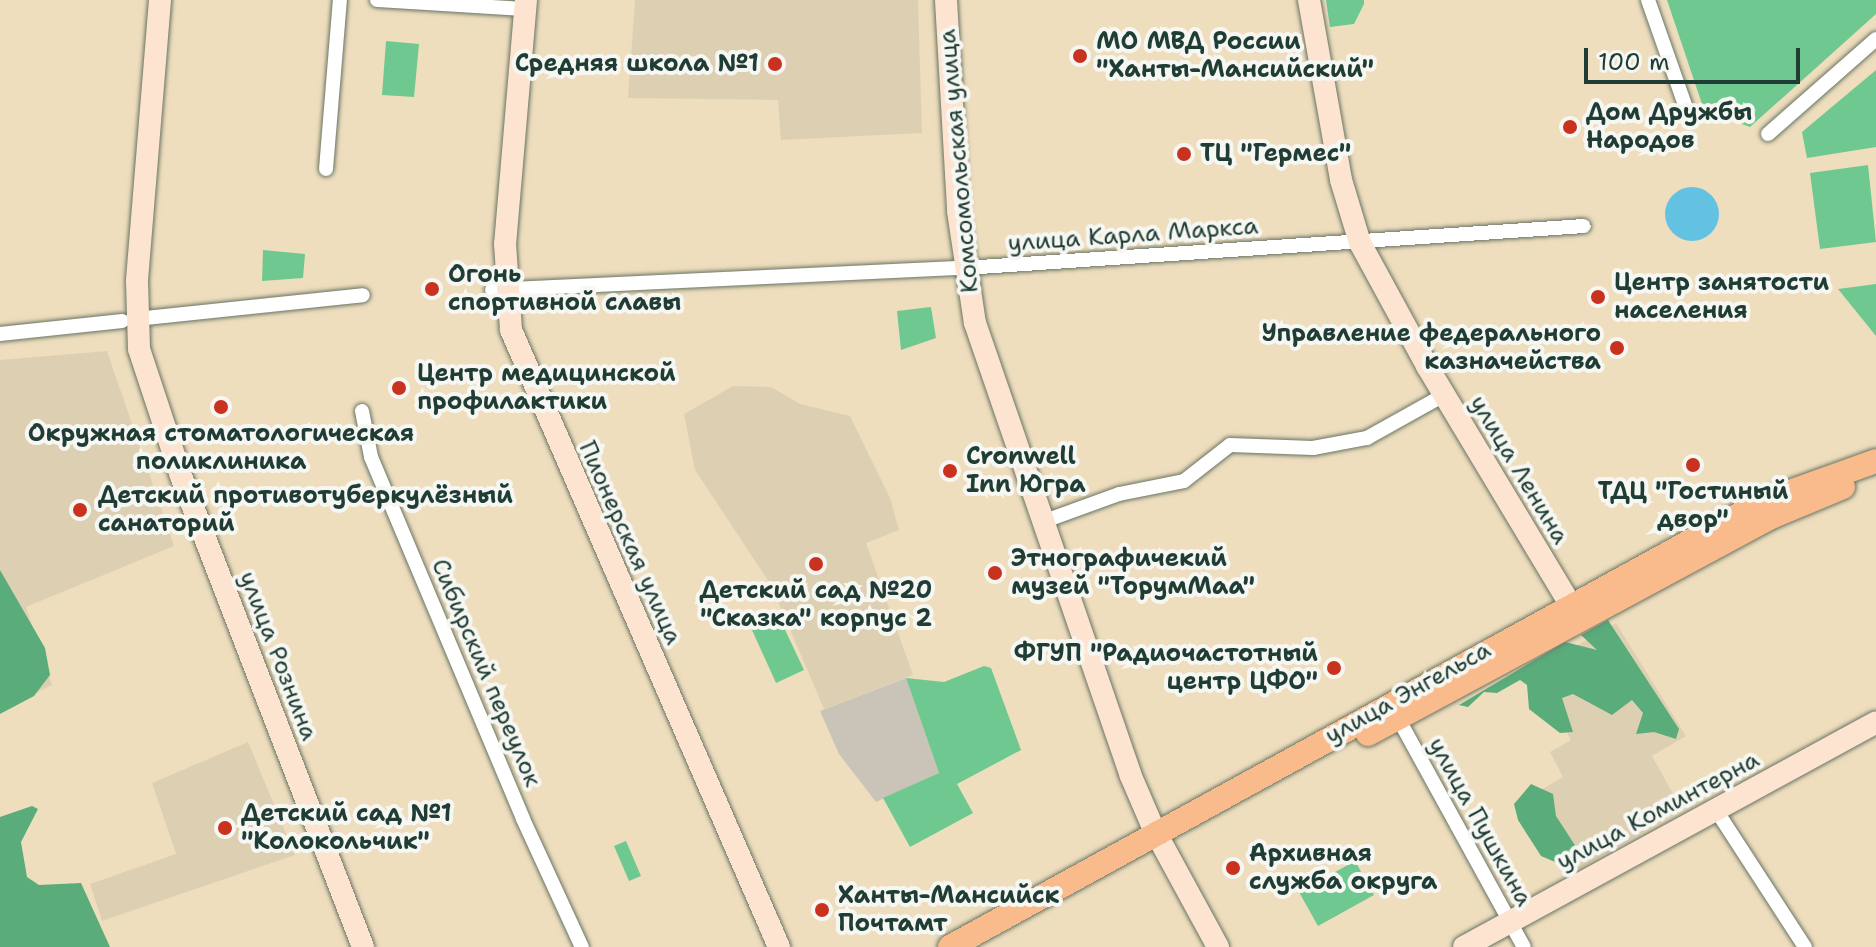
<!DOCTYPE html>
<meta charset="utf-8">
<style>
body{margin:0}
#map{position:relative;width:1876px;height:947px;overflow:hidden;background:#efdebe;font-family:"Shantell Sans",sans-serif}
div>[style]{position:absolute}
[style*='--x']{left:calc(var(--x)*1px);top:calc(var(--y)*1px);width:calc(var(--w)*1px);rotate:calc(var(--a)*1deg)}
.built>*{inset:0;background:#ddd0b2}
.industrial>*{inset:0;background:#c9c3b8}
.green>*{inset:0;background:#6ec88f}
.forest>*{inset:0;background:#5aac7a}
.water>*{inset:0;background:#63c2e1}
.round{border-radius:50%}
.roads{filter:drop-shadow(0 0 2px #687564) drop-shadow(0 0 2px #687564)}
.street>*{height:14px;margin:-7px;padding:0 7px;transform-origin:7px;border-radius:7px;background:#fff}
.secondary>*{height:22px;margin:-11px;padding:0 11px;transform-origin:11px;border-radius:11px;background:#fde4d1}
.primary>*{height:24px;margin:-12px;padding:0 12px;transform-origin:12px;border-radius:12px;background:#fabb8c}
.dots>*{width:22px;height:22px;translate:-50% -50%;box-sizing:border-box;border:4px solid #f6f6f2;border-radius:50%}
span{translate:-50% -50%;white-space:nowrap;text-align:center;line-height:1.15;-webkit-text-stroke:8px #f6f6f2;paint-order:stroke}
.poi-label{font-size:24px;color:#1f3d34;font-weight:700}
.left{translate:0 -50%;text-align:left}
.right{translate:-100% -50%;text-align:right}
.street-label{font-size:24px;color:#1f3d34}
.scale{position:absolute;left:1584px;top:48px;width:216px;height:36px;box-sizing:border-box;border:4px solid #1f3d34;border-top:0;padding-left:10px;font-size:24px;line-height:28px;white-space:nowrap;color:#1f3d34;-webkit-text-stroke:6px #f6f6f2;paint-order:stroke}
</style>
<div id="map">
<div class="built">
<i style="clip-path:polygon(635px 0,918px 0,922px 133px,781px 140px,778px 100px,628px 98px)"></i>
<i style="clip-path:polygon(107px 351px,174px 546px,26px 607px,52px 685px,0 710px,0 360px)"></i>
<i style="clip-path:polygon(733px 386px,771px 387px,800px 404px,850px 416px,890px 498px,899px 530px,866px 543px,913px 675px,824px 709px,771px 585px,695px 470px,684px 414px)"></i>
<i style="clip-path:polygon(1616px 623px,1686px 736px,1652px 756px,1682px 810px,1571px 873px,1557px 846px,1516px 804px,1563px 777px,1550px 752px,1571px 740px,1534px 670px)"></i>
<i style="clip-path:polygon(248px 742px,295px 855px,102px 921px,90px 884px,176px 854px,152px 783px)"></i>
</div>
<div class="industrial">
<i style="clip-path:polygon(906px 678px,939px 773px,876px 802px,839px 754px,820px 711px)"></i>
</div>
<div class="green">
<i style="clip-path:polygon(1326px 0,1364px 0,1364px 4px,1354px 24px,1330px 27px)"></i>
<i style="clip-path:polygon(1667px 0,1876px 0,1876px 14px,1750px 127px,1704px 110px)"></i>
<i style="clip-path:polygon(386px 41px,419px 44px,414px 97px,382px 95px)"></i>
<i style="clip-path:polygon(1876px 70px,1876px 147px,1807px 158px,1802px 132px)"></i>
<i style="clip-path:polygon(1868px 165px,1876px 242px,1820px 249px,1810px 173px)"></i>
<i style="clip-path:polygon(263px 250px,305px 254px,303px 278px,262px 281px)"></i>
<i style="clip-path:polygon(1876px 284px,1876px 336px,1838px 289px)"></i>
<i style="clip-path:polygon(931px 307px,936px 338px,901px 350px,897px 311px)"></i>
<i style="clip-path:polygon(779px 617px,804px 670px,776px 683px,752px 630px)"></i>
<i style="clip-path:polygon(984px 666px,991px 668px,1021px 750px,957px 784px,973px 813px,910px 847px,883px 798px,939px 773px,906px 678px,944px 682px)"></i>
<i style="clip-path:polygon(626px 841px,641px 876px,629px 881px,614px 846px)"></i>
<i style="clip-path:polygon(1355px 861px,1374px 895px,1318px 926px,1299px 892px)"></i>
</div>
<div class="forest">
<i style="clip-path:polygon(0 570px,45px 648px,50px 675px,34px 696px,0 714px)"></i>
<i style="clip-path:polygon(1608px 620px,1679px 729px,1676px 739px,1654px 732px,1636px 734px,1643px 713px,1632px 700px,1612px 715px,1573px 694px,1562px 698px,1573px 732px,1560px 733px,1529px 709px,1527px 685px,1520px 680px,1497px 693px,1484px 692px,1468px 707px,1459px 705px,1565px 642px,1597px 650px,1581px 635px)"></i>
<i style="clip-path:polygon(1531px 784px,1553px 794px,1556px 816px,1582px 856px,1574px 870px,1541px 856px,1518px 820px,1514px 804px)"></i>
<i style="clip-path:polygon(32px 806px,38px 809px,21px 842px,27px 877px,39px 885px,81px 883px,110px 947px,0 947px,0 817px)"></i>
</div>
<div class="water">
<i class="round" style="left:1665px;top:187px;width:54px;height:54px"></i>
</div>
<div class="roads">
<div class="street">
<i style="--x:377;--y:0;--w:148;--a:3.5"></i>
<i style="--x:1648;--y:0;--w:114;--a:70.6"></i>
<i style="--x:1768;--y:134;--w:144;--a:-41.3"></i>
<i style="--x:326;--y:169;--w:170;--a:-85.3"></i>
<i style="--x:492;--y:290;--w:474;--a:-2.7"></i>
<i style="--x:965;--y:268;--w:620;--a:-3.88"></i>
<i style="--x:136;--y:319;--w:228;--a:-6"></i>
<i style="--x:0;--y:334;--w:123;--a:-6.1"></i>
<i style="--x:362;--y:411;--w:47;--a:78.9"></i>
<i style="--x:371;--y:457;--w:393;--a:67.2"></i>
<i style="--x:523;--y:819;--w:141;--a:65.3"></i>
<i style="--x:1042;--y:522;--w:82;--a:-20"></i>
<i style="--x:1119;--y:494;--w:66;--a:-11.3"></i>
<i style="--x:1184;--y:481;--w:58;--a:-38"></i>
<i style="--x:1230;--y:445;--w:83;--a:2.1"></i>
<i style="--x:1313;--y:448;--w:55;--a:-10.5"></i>
<i style="--x:1367;--y:438;--w:88;--a:-29.2"></i>
<i style="--x:1398;--y:718;--w:261;--a:61.2"></i>
<i style="--x:1716;--y:810;--w:163;--a:57"></i>
</div>
<div class="secondary">
<i style="--x:160;--y:0;--w:282;--a:94.7"></i>
<i style="--x:137;--y:281;--w:68;--a:88.3"></i>
<i style="--x:139;--y:349;--w:134;--a:71.7"></i>
<i style="--x:181;--y:476;--w:505;--a:68.87"></i>
<i style="--x:526;--y:0;--w:245;--a:94.9"></i>
<i style="--x:505;--y:244;--w:86;--a:86"></i>
<i style="--x:511;--y:330;--w:673;--a:66.52"></i>
<i style="--x:946;--y:0;--w:211;--a:86.7"></i>
<i style="--x:958;--y:211;--w:113;--a:81.4"></i>
<i style="--x:975;--y:323;--w:477;--a:71"></i>
<i style="--x:1130;--y:774;--w:63;--a:66.7"></i>
<i style="--x:1309;--y:0;--w:183;--a:79.9"></i>
<i style="--x:1341;--y:180;--w:66;--a:73.2"></i>
<i style="--x:1360;--y:243;--w:140;--a:61.4"></i>
<i style="--x:1427;--y:366;--w:278;--a:59"></i>
<i style="--x:1163;--y:846;--w:115;--a:61.4"></i>
<i style="--x:1464;--y:947;--w:469;--a:-28.6"></i>
</div>
<div class="primary">
<i style="--x:1368;--y:734;--w:458;--a:-28.3"></i>
<i style="--x:1771;--y:517;--w:78;--a:-22.6"></i>
<i style="--x:950;--y:947;--w:926;--a:-28.72"></i>
<i style="--x:1762;--y:502;--w:121;--a:-19.8"></i>
</div>
</div>
<div class="dots">
<i style="left:1080px;top:56px;background:#c8321e"></i>
<i style="left:775px;top:64px;background:#c8321e"></i>
<i style="left:1570px;top:127px;background:#c8321e"></i>
<i style="left:1184px;top:154px;background:#c8321e"></i>
<i style="left:432px;top:289px;background:#c8321e"></i>
<i style="left:1598px;top:297px;background:#c8321e"></i>
<i style="left:1617px;top:348px;background:#c8321e"></i>
<i style="left:399px;top:388px;background:#c8321e"></i>
<i style="left:221px;top:407px;background:#c8321e"></i>
<i style="left:1693px;top:465px;background:#c8321e"></i>
<i style="left:950px;top:471px;background:#c8321e"></i>
<i style="left:80px;top:510px;background:#c8321e"></i>
<i style="left:816px;top:564px;background:#c8321e"></i>
<i style="left:995px;top:573px;background:#c8321e"></i>
<i style="left:1334px;top:668px;background:#c8321e"></i>
<i style="left:225px;top:828px;background:#c8321e"></i>
<i style="left:1233px;top:868px;background:#c8321e"></i>
<i style="left:822px;top:910px;background:#c8321e"></i>
</div>
<div class="poi-label">
<span class="left" style="left:1096px;top:56px">МО МВД России<br>"Ханты-Мансийский"</span>
<span class="right" style="left:759px;top:64px">Средняя школа №1</span>
<span class="left" style="left:1586px;top:127px">Дом Дружбы<br>Народов</span>
<span class="left" style="left:1200px;top:154px">ТЦ "Гермес"</span>
<span class="left" style="left:448px;top:289px">Огонь<br>спортивной славы</span>
<span class="left" style="left:1614px;top:297px">Центр занятости<br>населения</span>
<span class="right" style="left:1601px;top:348px">Управление федерального<br>казначейства</span>
<span class="left" style="left:417px;top:388px">Центр медицинской<br>профилактики</span>
<span style="left:221px;top:448px">Окружная стоматологическая<br>поликлиника</span>
<span class="left" style="left:966px;top:471px">Cronwell<br>Inn Югра</span>
<span style="left:1693px;top:506px">ТДЦ "Гостиный<br>двор"</span>
<span class="left" style="left:98px;top:510px">Детский противотуберкулёзный<br>санаторий</span>
<span class="left" style="left:1011px;top:573px">Этнографичекий<br>музей "ТорумМаа"</span>
<span style="left:816px;top:605px">Детский сад №20<br>"Сказка" корпус 2</span>
<span class="right" style="left:1318px;top:668px">ФГУП "Радиочастотный<br>центр ЦФО"</span>
<span class="left" style="left:241px;top:828px">Детский сад №1<br>"Колокольчик"</span>
<span class="left" style="left:1249px;top:868px">Архивная<br>служба округа</span>
<span class="left" style="left:838px;top:910px">Ханты-Мансийск<br>Почтамт</span>
</div>
<div class="street-label">
<span style="left:959px;top:161px;rotate:-95deg">Комсомольская улица</span>
<span style="left:1133px;top:235px;rotate:-4deg">улица Карла Маркса</span>
<span style="left:1519px;top:470px;rotate:59deg">улица Ленина</span>
<span style="left:630px;top:543px;rotate:66deg">Пионерская улица</span>
<span style="left:278px;top:656px;rotate:69deg">улица Рознина</span>
<span style="left:486px;top:673px;rotate:67deg">Сибирский переулок</span>
<span style="left:1408px;top:693px;rotate:-29deg">улица Энгельса</span>
<span style="left:1658px;top:811px;rotate:-28deg">улица Коминтерна</span>
<span style="left:1480px;top:822px;rotate:61deg">улица Пушкина</span>
</div>
<div class="scale">100 m</div>
</div>
